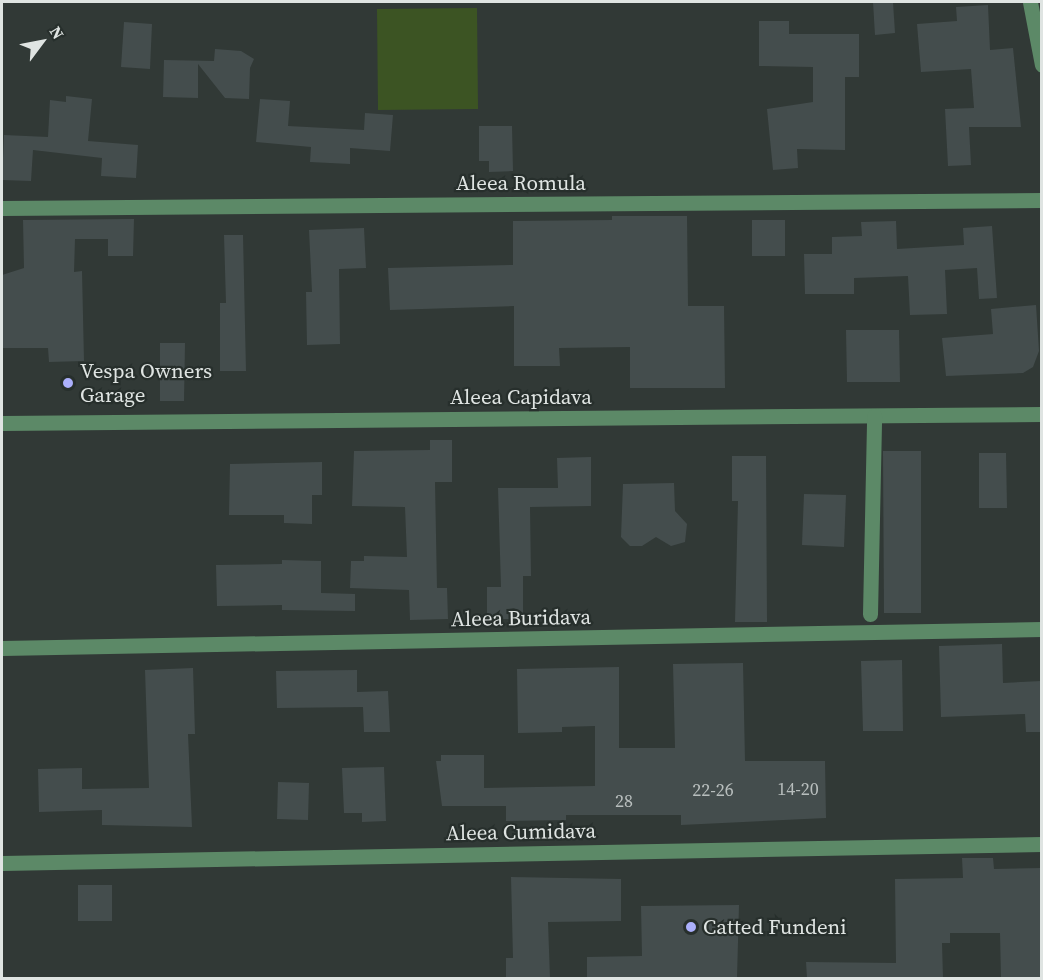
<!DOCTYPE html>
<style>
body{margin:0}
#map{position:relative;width:1043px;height:980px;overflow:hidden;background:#313936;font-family:"Source Serif 4",serif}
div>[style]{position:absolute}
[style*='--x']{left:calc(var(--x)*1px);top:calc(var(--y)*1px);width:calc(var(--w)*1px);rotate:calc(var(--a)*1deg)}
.green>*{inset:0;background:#3c5423}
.building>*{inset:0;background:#444d4d}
.minor>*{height:15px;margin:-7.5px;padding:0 7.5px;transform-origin:7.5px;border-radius:7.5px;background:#5c8967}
.dots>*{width:16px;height:16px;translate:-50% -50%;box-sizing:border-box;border:3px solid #272f2c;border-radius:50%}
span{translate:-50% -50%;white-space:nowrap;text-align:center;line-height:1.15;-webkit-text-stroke:4.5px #272f2c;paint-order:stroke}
.number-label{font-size:18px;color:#b8bebd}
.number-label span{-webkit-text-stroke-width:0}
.street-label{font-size:21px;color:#dfe4e2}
.poi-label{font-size:21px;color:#dfe4e2}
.left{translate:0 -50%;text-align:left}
.frame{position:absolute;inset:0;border:3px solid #dfe4e2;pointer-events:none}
.north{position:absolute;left:12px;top:12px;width:60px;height:60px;-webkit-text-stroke:4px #272f2c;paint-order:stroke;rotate:58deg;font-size:16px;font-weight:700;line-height:24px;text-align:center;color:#dfe4e2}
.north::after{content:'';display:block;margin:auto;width:21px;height:27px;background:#dfe4e2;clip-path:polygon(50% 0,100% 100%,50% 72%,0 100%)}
</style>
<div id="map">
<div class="green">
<i style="clip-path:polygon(477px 8px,478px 109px,378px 110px,377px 9px)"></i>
</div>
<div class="building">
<i style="clip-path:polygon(873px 2px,893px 2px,895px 33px,875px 35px)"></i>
<i style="clip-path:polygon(988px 5px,990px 50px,1013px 48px,1021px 127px,969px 127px,971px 165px,948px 166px,945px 109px,974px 108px,971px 69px,921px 72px,917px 24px,957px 21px,956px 7px)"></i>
<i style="clip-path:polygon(759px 21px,789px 21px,789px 34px,859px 34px,859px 77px,845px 77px,845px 150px,797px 149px,798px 168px,773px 170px,767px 109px,813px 102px,813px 67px,759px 66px)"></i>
<i style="clip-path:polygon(124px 22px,152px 24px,150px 69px,121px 67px)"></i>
<i style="clip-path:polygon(215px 49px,241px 51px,254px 59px,250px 68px,249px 99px,225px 98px,198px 64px,198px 98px,163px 97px,164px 60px,214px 61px)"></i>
<i style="clip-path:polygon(66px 96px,92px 99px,88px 141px,138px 145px,136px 178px,101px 176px,102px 158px,33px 150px,31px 181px,2px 180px,4px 135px,48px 137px,50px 100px,66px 102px)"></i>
<i style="clip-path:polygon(260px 99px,290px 101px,288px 126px,364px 130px,365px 113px,393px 115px,390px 151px,350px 148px,350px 164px,310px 162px,311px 147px,256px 142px)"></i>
<i style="clip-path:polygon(479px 126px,512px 126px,513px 171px,489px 172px,489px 161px,479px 161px)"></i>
<i style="clip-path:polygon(612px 216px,687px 216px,688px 306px,724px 306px,725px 388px,630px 388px,630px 347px,559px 348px,560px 366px,514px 366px,514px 306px,390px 310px,388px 268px,513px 265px,513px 221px,612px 220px)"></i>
<i style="clip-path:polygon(134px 219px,133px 256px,108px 256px,108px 239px,75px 239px,74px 272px,82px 271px,84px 361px,49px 362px,48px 348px,2px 348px,2px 275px,24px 268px,23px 220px)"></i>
<i style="clip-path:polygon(752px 220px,785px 220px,785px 256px,752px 256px)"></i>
<i style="clip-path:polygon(896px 221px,897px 249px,964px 245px,963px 228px,992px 226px,997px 298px,979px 299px,977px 268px,945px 270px,947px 314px,910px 315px,908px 276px,854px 278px,854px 294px,805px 294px,804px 254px,832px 254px,832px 237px,862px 236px,861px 222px)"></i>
<i style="clip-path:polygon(364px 228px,366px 268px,339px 269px,340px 344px,307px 345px,306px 292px,312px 292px,309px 230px)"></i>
<i style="clip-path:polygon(224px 235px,243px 235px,246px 371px,220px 371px,220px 303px,226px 303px)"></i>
<i style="clip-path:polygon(1036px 305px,1039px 351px,1033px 367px,1023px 373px,946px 376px,942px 338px,993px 334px,991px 309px)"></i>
<i style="clip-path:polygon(846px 330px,899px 330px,900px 382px,847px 382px)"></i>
<i style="clip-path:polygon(160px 343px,185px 343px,184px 401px,160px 401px)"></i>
<i style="clip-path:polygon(430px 440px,452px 440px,452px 482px,435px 482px,437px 588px,447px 588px,448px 619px,410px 620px,409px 590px,350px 588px,351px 561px,364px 561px,364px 556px,407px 557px,405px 507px,352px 506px,354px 451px,430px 450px)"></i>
<i style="clip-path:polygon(883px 451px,921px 451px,921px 613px,884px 613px)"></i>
<i style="clip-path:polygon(979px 453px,1006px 453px,1007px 508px,979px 508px)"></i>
<i style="clip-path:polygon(732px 456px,766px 456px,767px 622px,735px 622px,738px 501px,732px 501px)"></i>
<i style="clip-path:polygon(591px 457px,591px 506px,530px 507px,531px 576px,523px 576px,523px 619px,487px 619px,487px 587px,501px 587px,498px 488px,558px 488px,557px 458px)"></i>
<i style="clip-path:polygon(322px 462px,322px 495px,312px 495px,312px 524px,284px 523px,284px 515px,229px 515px,230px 464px)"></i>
<i style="clip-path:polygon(674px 483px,675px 511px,687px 524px,685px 542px,671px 546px,656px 537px,642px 546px,630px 546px,621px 537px,623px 484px)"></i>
<i style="clip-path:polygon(804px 494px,846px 495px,844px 547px,802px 545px)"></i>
<i style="clip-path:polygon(282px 560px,321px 561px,321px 593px,355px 594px,355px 611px,282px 610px,282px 605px,217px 606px,216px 565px,282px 564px)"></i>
<i style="clip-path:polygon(1002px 644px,1003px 683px,1041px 681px,1041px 732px,1026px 732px,1025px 714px,941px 717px,939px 646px)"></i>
<i style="clip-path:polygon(902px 660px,903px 731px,863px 731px,861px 661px)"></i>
<i style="clip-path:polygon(743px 663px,745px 761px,825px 761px,826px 818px,681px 825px,681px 815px,566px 815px,566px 820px,506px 821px,506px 806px,442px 806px,436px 761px,441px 761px,441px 755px,484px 755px,484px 788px,595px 786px,595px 726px,562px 727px,562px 732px,518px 733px,517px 669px,619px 667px,619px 748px,675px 748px,673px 664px)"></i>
<i style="clip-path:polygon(193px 668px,195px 734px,188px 734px,192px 827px,102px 825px,102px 810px,39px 812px,38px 769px,82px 768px,82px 789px,149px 788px,145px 670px)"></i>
<i style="clip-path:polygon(357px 670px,357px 692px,388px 691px,390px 732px,364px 732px,363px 707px,277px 708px,276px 671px)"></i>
<i style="clip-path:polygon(384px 767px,386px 821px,362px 822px,362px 813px,344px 813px,342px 768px)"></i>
<i style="clip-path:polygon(278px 782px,309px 783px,308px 820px,277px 819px)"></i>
<i style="clip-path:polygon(962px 858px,993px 858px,994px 869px,1041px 868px,1041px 978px,1001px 978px,1000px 933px,950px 933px,950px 943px,942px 943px,943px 978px,807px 978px,806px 962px,896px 963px,895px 879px,963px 878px)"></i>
<i style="clip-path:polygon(511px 877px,621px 879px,621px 921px,548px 922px,550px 978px,506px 978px,506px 958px,513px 958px)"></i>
<i style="clip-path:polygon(78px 885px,112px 885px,112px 921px,78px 921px)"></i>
<i style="clip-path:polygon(739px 905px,737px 978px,587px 978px,587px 957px,642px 956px,641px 906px)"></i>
</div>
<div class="minor">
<i style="--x:1030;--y:2;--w:64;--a:79.2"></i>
<i style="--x:2;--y:208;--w:1040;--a:-0.44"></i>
<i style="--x:2;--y:423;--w:1040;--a:-0.5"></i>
<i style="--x:870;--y:614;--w:198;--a:-88.8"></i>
<i style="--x:2;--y:648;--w:1040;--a:-1.05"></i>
<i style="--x:2;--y:863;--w:1040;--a:-1.05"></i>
</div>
<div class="dots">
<i style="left:68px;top:383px;background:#abaffb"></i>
<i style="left:691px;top:927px;background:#abaffb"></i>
</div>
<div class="number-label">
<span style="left:798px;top:789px">14-20</span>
<span style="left:713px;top:790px">22-26</span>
<span style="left:624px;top:801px">28</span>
</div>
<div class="street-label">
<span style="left:521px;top:183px">Aleea Romula</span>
<span style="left:521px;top:397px">Aleea Capidava</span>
<span style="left:521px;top:618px;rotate:-1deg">Aleea Buridava</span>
<span style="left:521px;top:832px;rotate:-1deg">Aleea Cumidava</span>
</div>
<div class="poi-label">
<span class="left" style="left:80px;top:383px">Vespa Owners<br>Garage</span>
<span class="left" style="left:703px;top:927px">Catted Fundeni</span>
</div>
<div class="frame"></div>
<div class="north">N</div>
</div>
